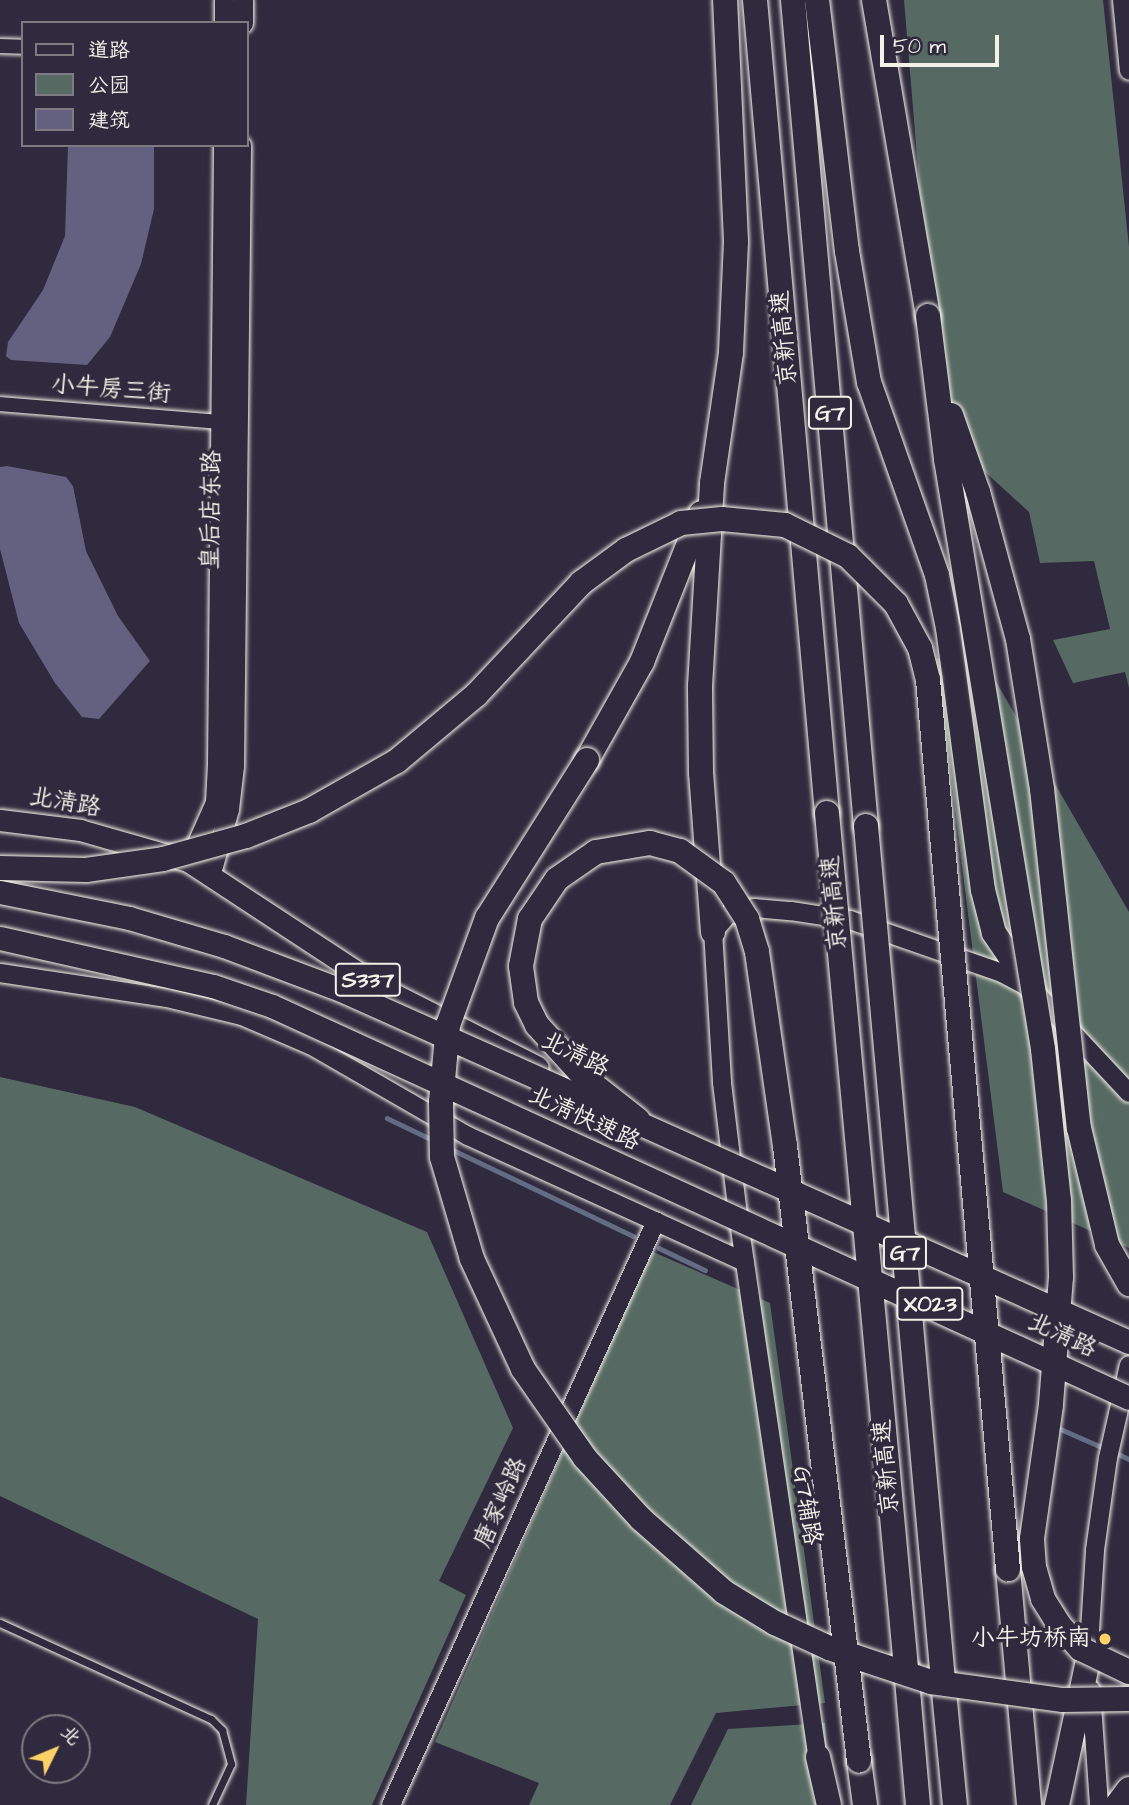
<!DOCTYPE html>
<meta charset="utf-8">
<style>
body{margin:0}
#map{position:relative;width:1129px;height:1805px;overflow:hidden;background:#2f2a3d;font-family:"Architects Daughter","LXGW WenKai TC",sans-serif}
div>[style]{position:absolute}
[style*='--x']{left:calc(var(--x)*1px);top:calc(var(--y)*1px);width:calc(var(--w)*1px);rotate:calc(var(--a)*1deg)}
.green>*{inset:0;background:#566962}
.stream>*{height:4.5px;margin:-2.25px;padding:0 2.25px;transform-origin:2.25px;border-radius:2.25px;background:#626c83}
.building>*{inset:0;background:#63617f}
.roads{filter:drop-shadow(0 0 2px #f4f1e8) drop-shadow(0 0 2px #f4f1e8)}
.service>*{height:7px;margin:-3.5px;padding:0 3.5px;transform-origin:3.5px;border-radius:3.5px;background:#2f2a3d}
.minor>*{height:14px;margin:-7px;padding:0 7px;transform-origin:7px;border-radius:7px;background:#2f2a3d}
.tertiary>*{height:18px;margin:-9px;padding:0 9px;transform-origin:9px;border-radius:9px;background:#2f2a3d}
.secondary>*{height:19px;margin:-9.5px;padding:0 9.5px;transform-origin:9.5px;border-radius:9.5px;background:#2f2a3d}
.primary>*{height:21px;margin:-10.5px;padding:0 10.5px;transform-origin:10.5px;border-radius:10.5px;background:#2f2a3d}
.motorway>*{height:24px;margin:-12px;padding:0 12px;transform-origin:12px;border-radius:12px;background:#2f2a3d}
.bridges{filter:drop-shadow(0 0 2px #f4f1e8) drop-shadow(0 0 2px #f4f1e8)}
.trunk-bridge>*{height:23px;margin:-11.5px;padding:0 11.5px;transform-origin:11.5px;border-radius:11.5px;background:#2f2a3d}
.motorway-bridge>*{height:24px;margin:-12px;padding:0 12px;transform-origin:12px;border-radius:12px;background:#2f2a3d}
.dots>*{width:19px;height:19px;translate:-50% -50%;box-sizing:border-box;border:4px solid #2f2a3d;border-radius:50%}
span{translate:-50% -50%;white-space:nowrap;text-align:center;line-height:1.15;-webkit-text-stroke:7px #2f2a3d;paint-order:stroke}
.shield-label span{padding:2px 5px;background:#2f2a3d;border:2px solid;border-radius:5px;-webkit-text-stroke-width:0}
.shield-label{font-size:23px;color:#f4f1e8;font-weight:700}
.street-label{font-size:24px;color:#f4f1e8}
.poi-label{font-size:24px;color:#f4f1e8}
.right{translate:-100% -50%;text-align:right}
.legend{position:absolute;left:21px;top:21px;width:228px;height:126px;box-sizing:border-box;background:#2f2a3d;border:2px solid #7e7a81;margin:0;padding:9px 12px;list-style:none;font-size:21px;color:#f4f1e8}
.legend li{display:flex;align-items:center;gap:14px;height:35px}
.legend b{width:35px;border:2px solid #7e7a81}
.north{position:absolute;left:21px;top:1714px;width:70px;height:70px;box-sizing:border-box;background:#2f2a3d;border:2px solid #7e7a81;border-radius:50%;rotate:47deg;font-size:19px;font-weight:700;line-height:28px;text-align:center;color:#f4f1e8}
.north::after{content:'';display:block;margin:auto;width:24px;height:32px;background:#ffd166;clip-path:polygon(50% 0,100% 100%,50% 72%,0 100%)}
.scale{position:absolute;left:880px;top:35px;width:119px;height:32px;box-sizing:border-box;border:4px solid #f4f1e8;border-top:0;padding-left:9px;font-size:21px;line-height:24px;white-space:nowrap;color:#f4f1e8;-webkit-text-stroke:5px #2f2a3d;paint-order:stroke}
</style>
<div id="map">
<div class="green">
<i style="clip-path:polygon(904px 0,1103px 0,1129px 247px,1129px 688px,1125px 672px,1073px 683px,1053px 640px,1110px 629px,1094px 561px,1040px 563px,1029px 512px,958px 447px,920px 192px)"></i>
<i style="clip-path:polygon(980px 654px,1129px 912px,1129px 1248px,1003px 1192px,936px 659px)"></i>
<i style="clip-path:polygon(0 1077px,135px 1107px,427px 1232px,513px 1428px,439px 1581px,466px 1595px,372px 1805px,246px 1805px,258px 1619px,0 1496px)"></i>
<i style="clip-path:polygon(651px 1251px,770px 1303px,825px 1703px,716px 1713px,670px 1805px,529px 1805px,539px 1783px,435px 1742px)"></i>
<i style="clip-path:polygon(825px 1723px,831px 1805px,691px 1805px,728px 1729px)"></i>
</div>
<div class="stream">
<i style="--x:387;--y:1118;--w:51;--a:25.6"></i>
<i style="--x:451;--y:1149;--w:202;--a:25.5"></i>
<i style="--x:659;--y:1248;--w:51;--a:25.6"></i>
<i style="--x:1056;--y:1427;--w:55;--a:23.7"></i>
<i style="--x:1114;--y:1452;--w:17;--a:25"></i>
</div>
<div class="building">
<i style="clip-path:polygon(68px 145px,154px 145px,154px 209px,141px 264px,110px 337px,87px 365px,11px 360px,6px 356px,8px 342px,43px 290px,65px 236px)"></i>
<i style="clip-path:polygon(7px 466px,66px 477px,73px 486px,86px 551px,118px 616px,150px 661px,99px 719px,82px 717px,55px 683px,19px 623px,0 549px,0 467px)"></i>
</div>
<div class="roads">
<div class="service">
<i style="--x:0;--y:1623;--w:232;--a:24.5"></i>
<i style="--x:211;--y:1719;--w:16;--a:45"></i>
<i style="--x:222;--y:1730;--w:35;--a:75"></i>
<i style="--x:231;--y:1764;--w:45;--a:114.9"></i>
</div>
<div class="minor">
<i style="--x:0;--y:46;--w:23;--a:2"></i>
<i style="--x:0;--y:404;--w:220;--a:4.7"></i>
</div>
<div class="tertiary">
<i style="--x:1122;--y:0;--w:71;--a:84.4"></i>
<i style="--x:0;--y:973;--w:169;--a:8.5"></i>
<i style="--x:167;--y:998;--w:77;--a:13.5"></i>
<i style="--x:242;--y:1016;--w:76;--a:23.2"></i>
<i style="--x:312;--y:1046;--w:180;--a:30"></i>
<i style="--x:468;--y:1136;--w:304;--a:24.5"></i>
<i style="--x:1088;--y:1662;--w:112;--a:-86.4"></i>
<i style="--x:1095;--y:1550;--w:93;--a:-82"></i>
<i style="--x:1108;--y:1458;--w:95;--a:-77.3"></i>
<i style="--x:1091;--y:1690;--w:115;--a:86"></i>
<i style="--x:819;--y:1767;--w:558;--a:-98.35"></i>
<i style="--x:738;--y:1215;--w:134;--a:-96.9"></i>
<i style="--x:722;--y:1082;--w:150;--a:-93.4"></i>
<i style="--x:713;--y:932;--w:23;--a:-49"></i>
<i style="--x:728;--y:915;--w:27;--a:-15"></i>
<i style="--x:754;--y:908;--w:37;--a:5"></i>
<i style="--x:791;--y:911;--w:60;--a:8.7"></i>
<i style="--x:850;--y:920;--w:161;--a:19.2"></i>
<i style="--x:1002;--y:973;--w:34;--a:28"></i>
<i style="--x:1032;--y:989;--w:142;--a:47"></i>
<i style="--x:391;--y:1805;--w:641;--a:-65.59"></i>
</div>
<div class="secondary">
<i style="--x:224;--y:23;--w:23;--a:-90"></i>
<i style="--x:243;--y:23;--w:23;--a:-90"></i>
<i style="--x:191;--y:856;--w:59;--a:-66"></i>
<i style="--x:215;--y:802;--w:38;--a:-87"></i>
<i style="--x:217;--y:764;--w:619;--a:-89.44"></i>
<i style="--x:211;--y:873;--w:66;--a:-74.3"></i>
<i style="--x:229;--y:809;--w:43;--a:-83.4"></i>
<i style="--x:234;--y:766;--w:621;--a:-89.35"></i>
</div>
<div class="primary">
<i style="--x:0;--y:820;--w:81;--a:7.1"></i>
<i style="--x:80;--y:830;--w:112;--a:16"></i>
<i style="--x:188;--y:861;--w:227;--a:33.3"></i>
<i style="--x:378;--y:986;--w:179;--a:26.9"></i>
</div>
<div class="motorway">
<i style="--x:755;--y:0;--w:816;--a:84.94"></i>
<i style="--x:793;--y:0;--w:829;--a:84.95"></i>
<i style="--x:817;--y:0;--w:253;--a:83.2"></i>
<i style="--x:847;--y:251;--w:133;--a:80.5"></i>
<i style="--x:869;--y:382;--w:205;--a:70.6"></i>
<i style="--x:937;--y:575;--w:54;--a:78.3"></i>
<i style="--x:948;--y:628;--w:264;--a:82.4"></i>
<i style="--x:983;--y:890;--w:44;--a:75.7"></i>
<i style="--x:994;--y:933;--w:68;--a:55.8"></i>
<i style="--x:874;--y:0;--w:321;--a:80.3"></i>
<i style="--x:587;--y:760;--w:112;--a:-60.7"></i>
<i style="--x:642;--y:662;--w:160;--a:-68.4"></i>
<i style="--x:713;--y:932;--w:159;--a:-94.3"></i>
<i style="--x:701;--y:773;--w:87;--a:-90.7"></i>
<i style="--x:700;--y:686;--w:203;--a:-86.6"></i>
<i style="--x:712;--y:483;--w:132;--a:-81.7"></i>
<i style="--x:731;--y:352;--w:111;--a:-87.4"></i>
<i style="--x:736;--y:241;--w:241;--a:-92.6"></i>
<i style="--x:1008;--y:1569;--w:237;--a:84.9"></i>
<i style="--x:906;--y:1668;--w:138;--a:85"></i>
<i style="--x:943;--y:1681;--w:125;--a:84.5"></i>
<i style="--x:818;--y:1757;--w:49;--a:77.1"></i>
<i style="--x:859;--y:1761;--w:44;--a:82.2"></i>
<i style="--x:1057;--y:1805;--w:148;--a:-77.9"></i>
<i style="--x:1117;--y:1805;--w:20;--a:-53"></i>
</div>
</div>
<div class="bridges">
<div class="trunk-bridge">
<i style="--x:0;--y:892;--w:132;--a:11.4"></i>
<i style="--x:129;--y:918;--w:99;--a:16.4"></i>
<i style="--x:224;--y:946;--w:125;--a:20.6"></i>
<i style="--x:341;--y:990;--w:863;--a:24.07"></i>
<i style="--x:0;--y:938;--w:218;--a:12.7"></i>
<i style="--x:213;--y:986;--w:62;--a:18.7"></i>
<i style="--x:272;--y:1006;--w:942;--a:24.58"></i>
</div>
<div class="motorway-bridge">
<i style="--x:928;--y:316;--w:144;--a:82.8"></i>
<i style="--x:946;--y:459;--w:598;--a:80.66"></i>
<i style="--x:1043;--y:1049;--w:152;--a:84"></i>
<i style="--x:1059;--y:1200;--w:77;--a:88.5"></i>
<i style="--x:1061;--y:1277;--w:128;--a:94.5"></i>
<i style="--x:1051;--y:1405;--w:135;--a:98.1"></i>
<i style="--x:1032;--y:1539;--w:28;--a:86"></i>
<i style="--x:1034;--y:1567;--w:33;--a:74"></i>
<i style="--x:1043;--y:1599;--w:32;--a:58"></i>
<i style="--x:1060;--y:1626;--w:31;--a:48"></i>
<i style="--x:1081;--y:1649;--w:53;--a:25.6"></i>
<i style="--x:951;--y:415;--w:82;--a:70.7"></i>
<i style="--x:978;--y:492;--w:152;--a:74.8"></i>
<i style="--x:1018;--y:639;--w:152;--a:80.9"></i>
<i style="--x:1042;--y:789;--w:341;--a:83.8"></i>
<i style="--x:1079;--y:1128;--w:120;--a:76.5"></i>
<i style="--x:1107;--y:1245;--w:45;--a:60.6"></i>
<i style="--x:587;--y:760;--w:187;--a:122.3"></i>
<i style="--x:487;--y:918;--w:114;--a:110"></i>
<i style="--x:448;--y:1025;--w:77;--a:95.2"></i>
<i style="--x:441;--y:1102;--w:55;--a:89"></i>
<i style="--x:442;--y:1157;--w:106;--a:73.6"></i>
<i style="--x:472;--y:1259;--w:121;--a:65.1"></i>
<i style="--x:523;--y:1369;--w:108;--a:55.1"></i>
<i style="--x:585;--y:1458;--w:83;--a:47.4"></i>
<i style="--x:641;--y:1519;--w:111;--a:41.3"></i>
<i style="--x:724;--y:1592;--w:60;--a:31.3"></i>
<i style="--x:775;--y:1623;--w:60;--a:24.8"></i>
<i style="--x:829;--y:1648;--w:108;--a:18.4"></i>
<i style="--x:931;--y:1682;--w:133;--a:7.8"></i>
<i style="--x:1063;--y:1700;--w:66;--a:-0.9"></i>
<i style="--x:827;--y:813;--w:859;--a:84.72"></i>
<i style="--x:866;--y:826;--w:858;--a:84.85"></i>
<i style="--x:0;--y:868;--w:86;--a:1.3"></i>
<i style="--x:86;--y:870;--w:78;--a:-8.1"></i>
<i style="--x:163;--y:859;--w:86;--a:-15.5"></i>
<i style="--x:246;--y:836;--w:68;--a:-21.6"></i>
<i style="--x:309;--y:811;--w:101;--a:-29.6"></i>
<i style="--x:397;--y:761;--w:103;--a:-39.9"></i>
<i style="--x:476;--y:695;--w:154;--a:-46.8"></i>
<i style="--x:581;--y:583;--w:56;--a:-36.3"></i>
<i style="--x:626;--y:550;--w:61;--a:-26.1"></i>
<i style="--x:681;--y:523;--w:41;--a:-5.6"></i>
<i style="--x:722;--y:519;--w:63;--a:5.4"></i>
<i style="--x:785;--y:525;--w:70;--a:26.2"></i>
<i style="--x:848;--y:556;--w:68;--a:45"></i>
<i style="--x:896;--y:604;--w:50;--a:61.4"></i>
<i style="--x:920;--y:648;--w:33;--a:76"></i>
<i style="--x:928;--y:680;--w:893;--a:84.86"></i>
<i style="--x:638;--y:1120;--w:66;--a:-141.7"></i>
<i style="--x:586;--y:1079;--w:73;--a:-132.2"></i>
<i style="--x:537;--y:1025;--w:25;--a:-116"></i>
<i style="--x:526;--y:1002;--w:36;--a:-98"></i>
<i style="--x:521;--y:966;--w:48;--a:-79.2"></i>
<i style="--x:530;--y:919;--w:48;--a:-56"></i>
<i style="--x:557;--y:879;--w:47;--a:-34.7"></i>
<i style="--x:596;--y:852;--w:55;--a:-9.5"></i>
<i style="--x:650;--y:843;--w:31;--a:15"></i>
<i style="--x:680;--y:851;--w:54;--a:36"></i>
<i style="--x:724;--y:883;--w:43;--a:57.4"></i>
<i style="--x:747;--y:919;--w:34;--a:73"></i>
<i style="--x:757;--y:952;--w:196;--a:81.8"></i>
<i style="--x:785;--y:1146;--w:619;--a:83.14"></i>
</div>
</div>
<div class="dots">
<i style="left:1105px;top:1639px;background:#ffd166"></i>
</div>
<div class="shield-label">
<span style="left:830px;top:413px">G7</span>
<span style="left:368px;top:980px">S337</span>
<span style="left:905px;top:1253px">G7</span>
<span style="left:930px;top:1304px">X023</span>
</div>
<div class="street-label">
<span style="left:785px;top:338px;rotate:-95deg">京新高速</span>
<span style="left:111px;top:390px;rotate:5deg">小牛房三街</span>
<span style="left:212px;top:510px;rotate:-89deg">皇后店东路</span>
<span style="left:65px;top:803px;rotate:10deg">北清路</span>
<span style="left:835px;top:903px;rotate:-95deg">京新高速</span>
<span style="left:575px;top:1055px;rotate:26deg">北清路</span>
<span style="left:584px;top:1119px;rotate:25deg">北清快速路</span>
<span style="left:1062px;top:1336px;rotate:25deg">北清路</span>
<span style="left:887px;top:1467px;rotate:-95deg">京新高速</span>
<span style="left:501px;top:1503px;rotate:-66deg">唐家岭路</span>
<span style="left:806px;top:1506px;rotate:81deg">G7辅路</span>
</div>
<div class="poi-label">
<span class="right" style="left:1091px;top:1639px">小牛坊桥南</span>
</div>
<ul class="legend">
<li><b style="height:9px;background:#2f2a3d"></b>道路</li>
<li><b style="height:19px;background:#566962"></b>公园</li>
<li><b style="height:19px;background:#63617f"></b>建筑</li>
</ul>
<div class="north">北</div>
<div class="scale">50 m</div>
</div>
